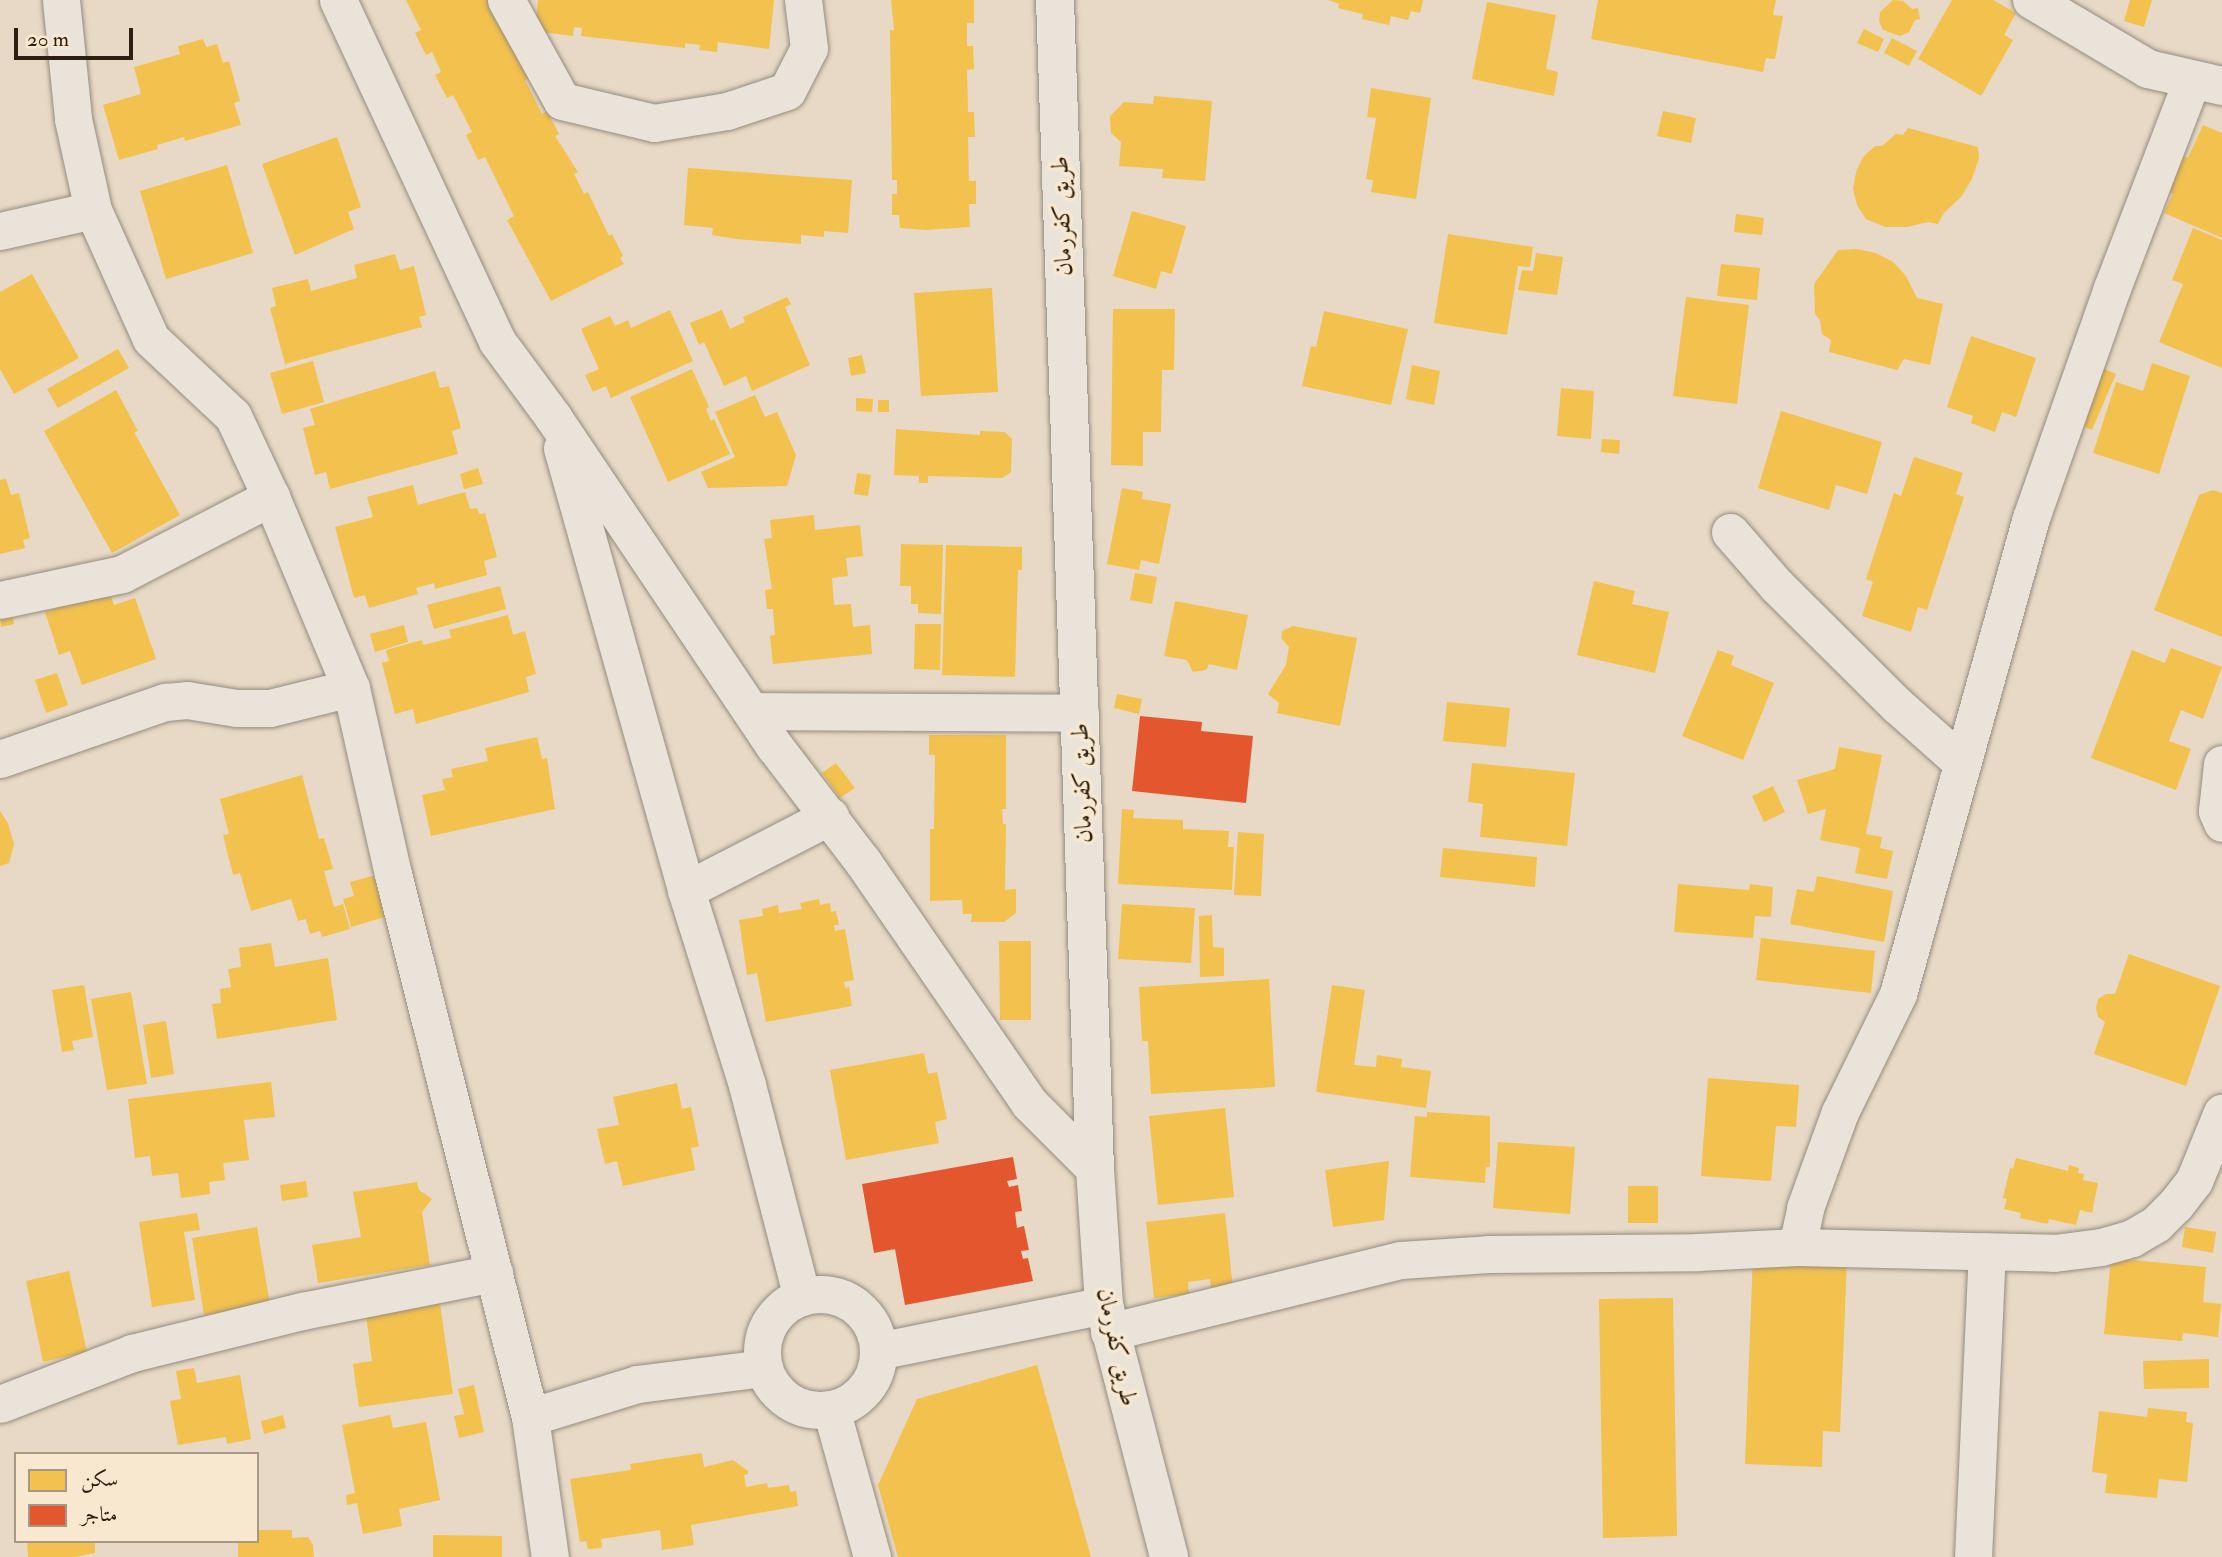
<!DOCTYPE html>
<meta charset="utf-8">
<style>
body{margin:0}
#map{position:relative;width:2222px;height:1557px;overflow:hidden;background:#e7d9c5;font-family:"IM FELL Double Pica",Amiri,serif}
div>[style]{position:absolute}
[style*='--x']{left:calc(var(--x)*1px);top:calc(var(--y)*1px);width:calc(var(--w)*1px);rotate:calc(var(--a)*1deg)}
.homes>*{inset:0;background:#f2c14e}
.shops>*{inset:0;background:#e4572e}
.roads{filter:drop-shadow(0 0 2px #958c7f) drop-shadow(0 0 2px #958c7f)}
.minor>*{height:37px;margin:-18.5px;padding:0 18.5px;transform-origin:18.5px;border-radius:18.5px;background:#eae3d9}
.minor>.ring{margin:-18.5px;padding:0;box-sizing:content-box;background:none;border:37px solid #eae3d9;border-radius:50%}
.tertiary>*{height:38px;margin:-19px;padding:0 19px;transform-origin:19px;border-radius:19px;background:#eae3d9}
.secondary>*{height:38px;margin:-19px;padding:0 19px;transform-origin:19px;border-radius:19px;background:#eae3d9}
span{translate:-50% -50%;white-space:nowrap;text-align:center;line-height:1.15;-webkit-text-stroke:7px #f8e8d0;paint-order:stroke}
.street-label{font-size:24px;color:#2c1f11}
.legend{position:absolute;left:14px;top:1452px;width:245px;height:91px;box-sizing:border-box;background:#f8e8d0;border:2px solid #a69884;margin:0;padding:9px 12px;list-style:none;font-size:21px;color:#2c1f11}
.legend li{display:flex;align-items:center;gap:14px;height:35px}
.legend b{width:35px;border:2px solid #a69884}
.scale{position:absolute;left:14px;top:28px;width:119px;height:32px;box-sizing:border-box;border:4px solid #2c1f11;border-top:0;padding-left:9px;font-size:21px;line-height:24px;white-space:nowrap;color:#2c1f11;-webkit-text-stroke:5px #f8e8d0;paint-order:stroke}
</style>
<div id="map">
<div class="homes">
<i style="clip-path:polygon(406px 0,491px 0,531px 78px,525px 80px,542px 114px,547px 111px,559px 134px,555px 136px,578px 172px,574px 174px,584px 194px,588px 192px,609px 236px,612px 234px,623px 256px,620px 258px,624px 264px,551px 301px,507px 220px,514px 216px,485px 157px,478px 160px,466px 135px,472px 132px,453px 95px,447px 98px,435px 75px,441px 72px,432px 52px,426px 55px,415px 33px,421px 30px)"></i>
<i style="clip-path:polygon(538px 0,774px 0,769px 49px,718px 42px,717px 52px,699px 50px,700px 45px,685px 43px,685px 48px,581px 36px,582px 28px,574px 27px,573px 36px,535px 31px)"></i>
<i style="clip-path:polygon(891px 0,974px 0,974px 23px,967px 23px,967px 46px,973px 46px,974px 69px,967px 70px,968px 112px,974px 112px,975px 137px,968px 137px,969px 181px,976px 181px,976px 204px,969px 204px,970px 227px,926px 230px,900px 228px,899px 215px,892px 215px,892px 194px,897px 194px,897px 180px,892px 180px,890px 30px,894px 30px)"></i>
<i style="clip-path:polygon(1328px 0,1423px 0,1420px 13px,1411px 11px,1408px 20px,1391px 16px,1389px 25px,1362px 19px,1363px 14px,1338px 8px,1339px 4px)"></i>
<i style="clip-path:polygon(1598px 0,1776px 0,1773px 15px,1783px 16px,1775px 59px,1766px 58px,1763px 72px,1591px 39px)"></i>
<i style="clip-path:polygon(1893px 0,1903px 1px,1912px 9px,1918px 8px,1920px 19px,1915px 20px,1909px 32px,1900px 36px,1883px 30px,1879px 21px,1880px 12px)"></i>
<i style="clip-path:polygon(1952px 0,1993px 0,2016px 13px,2004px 35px,2013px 40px,1981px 96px,1918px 59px)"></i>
<i style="clip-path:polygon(2130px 0,2152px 0,2144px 27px,2124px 21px)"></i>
<i style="clip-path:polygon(1487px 2px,1556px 15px,1546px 69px,1558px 72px,1554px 96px,1472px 79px)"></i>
<i style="clip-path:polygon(1864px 29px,1884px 39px,1878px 52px,1857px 43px)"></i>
<i style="clip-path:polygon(1892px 38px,1917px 51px,1909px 66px,1884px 53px)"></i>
<i style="clip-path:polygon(203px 39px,206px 47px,217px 44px,223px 63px,229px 61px,240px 101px,234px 103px,241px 125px,185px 141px,184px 137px,157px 145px,158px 149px,119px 160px,103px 105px,141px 94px,134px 67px,180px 54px,178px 46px)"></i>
<i style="clip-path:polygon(1371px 88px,1431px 98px,1416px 199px,1371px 192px,1373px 180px,1366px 179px,1376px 118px,1367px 117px)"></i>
<i style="clip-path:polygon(1154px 96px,1212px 101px,1205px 181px,1162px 178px,1163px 169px,1119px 166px,1121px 142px,1111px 133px,1110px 116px,1124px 102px,1153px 104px)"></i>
<i style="clip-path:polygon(1663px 111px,1696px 118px,1691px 143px,1657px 136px)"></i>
<i style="clip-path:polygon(2203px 125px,2222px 133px,2222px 238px,2164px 213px,2173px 194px,2163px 190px,2179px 154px,2188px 158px)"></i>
<i style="clip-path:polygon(1908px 128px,1978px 147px,1979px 158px,1972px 179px,1961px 197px,1943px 214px,1938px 224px,1928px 222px,1907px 227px,1885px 227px,1866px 219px,1857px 205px,1853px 189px,1856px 172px,1863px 157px,1875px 146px,1882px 146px,1896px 134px,1903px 135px)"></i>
<i style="clip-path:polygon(337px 137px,361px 207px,348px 212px,354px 229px,295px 255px,262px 164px)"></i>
<i style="clip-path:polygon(227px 165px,253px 253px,166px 279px,140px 191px)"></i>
<i style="clip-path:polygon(688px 168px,852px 180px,848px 233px,824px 231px,824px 237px,801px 235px,801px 244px,736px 239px,712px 235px,713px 228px,684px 225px)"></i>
<i style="clip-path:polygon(1132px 211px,1186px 226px,1172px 274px,1161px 271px,1156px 289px,1113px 276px)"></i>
<i style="clip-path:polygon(1736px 214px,1764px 218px,1762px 235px,1734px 232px)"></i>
<i style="clip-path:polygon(2193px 228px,2222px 240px,2222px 368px,2159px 342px,2183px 284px,2172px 280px)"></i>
<i style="clip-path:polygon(1448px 234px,1533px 247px,1530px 267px,1518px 266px,1507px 335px,1434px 323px)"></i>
<i style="clip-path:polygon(1857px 249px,1876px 253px,1893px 262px,1906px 276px,1917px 298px,1943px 304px,1930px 365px,1904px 359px,1897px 370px,1829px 352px,1831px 340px,1822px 334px,1820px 320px,1815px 314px,1814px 284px,1838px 250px)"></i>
<i style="clip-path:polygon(1536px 253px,1563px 257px,1557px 295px,1518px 290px,1522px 270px,1533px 271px)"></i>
<i style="clip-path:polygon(395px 254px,400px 270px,414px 266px,426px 315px,419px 317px,422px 327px,285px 364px,270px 308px,276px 306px,272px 288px,308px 279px,311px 291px,357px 278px,354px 265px)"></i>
<i style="clip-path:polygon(1721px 264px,1760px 268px,1757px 300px,1717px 296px)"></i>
<i style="clip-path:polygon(32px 274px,79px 358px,14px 394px,0 369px,0 292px)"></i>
<i style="clip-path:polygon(992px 288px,998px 392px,921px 396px,914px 293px)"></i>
<i style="clip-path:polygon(787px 297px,791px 304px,785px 307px,810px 365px,752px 391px,746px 376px,724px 386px,704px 342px,699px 345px,690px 323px,722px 310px,730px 329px,745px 322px,743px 317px)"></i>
<i style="clip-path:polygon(1686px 297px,1749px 305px,1737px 404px,1673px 396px)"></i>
<i style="clip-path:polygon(1113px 309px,1175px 309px,1174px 370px,1162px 370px,1161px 432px,1143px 432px,1143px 466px,1111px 465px)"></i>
<i style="clip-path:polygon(670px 310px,693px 361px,611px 398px,606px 386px,593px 392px,585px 375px,599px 369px,581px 329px,610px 316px,615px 326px,628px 320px,631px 328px)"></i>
<i style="clip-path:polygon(1324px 311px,1408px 329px,1391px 405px,1302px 386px,1311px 346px,1316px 347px)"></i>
<i style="clip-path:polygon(1971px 336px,2036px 358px,2016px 417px,2002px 412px,1995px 432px,1971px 423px,1973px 416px,1947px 407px)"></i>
<i style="clip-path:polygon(118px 349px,129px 368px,58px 408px,47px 389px)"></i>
<i style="clip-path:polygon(862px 355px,866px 373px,851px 376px,848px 358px)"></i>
<i style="clip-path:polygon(313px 361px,324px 402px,282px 414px,270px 373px)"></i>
<i style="clip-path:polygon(2152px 363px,2190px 376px,2159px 474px,2093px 453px,2116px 382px,2143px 391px)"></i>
<i style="clip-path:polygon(2092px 364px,2116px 374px,2092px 430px,2069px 420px)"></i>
<i style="clip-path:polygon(1412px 365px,1440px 371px,1434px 405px,1406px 399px)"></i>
<i style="clip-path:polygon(692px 369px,709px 407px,706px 409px,711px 421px,714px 419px,730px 454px,668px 482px,630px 397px)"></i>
<i style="clip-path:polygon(435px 371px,440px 388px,449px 386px,461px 428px,452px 431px,458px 454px,330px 489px,326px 472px,315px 475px,303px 428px,315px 425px,310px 409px)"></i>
<i style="clip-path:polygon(1561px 388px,1594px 391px,1591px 439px,1557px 436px)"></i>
<i style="clip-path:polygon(116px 390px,138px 431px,134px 432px,180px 515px,112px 553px,44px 431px)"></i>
<i style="clip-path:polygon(755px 395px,765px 417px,777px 412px,796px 455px,787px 486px,708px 488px,701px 472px,735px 457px,715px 412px)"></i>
<i style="clip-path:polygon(856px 398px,873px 399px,872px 412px,856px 411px)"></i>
<i style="clip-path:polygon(878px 400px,889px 400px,889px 412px,878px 412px)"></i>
<i style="clip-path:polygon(1781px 411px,1882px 442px,1867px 494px,1836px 485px,1829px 510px,1758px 488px)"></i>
<i style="clip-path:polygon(896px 429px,980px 435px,980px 431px,1005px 432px,1012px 439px,1011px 472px,1002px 478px,928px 476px,928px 483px,919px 483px,919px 476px,894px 475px)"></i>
<i style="clip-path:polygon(1602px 439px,1620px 440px,1619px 454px,1601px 452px)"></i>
<i style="clip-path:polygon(1914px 457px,1963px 473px,1956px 494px,1964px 497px,1927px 610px,1918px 607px,1911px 632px,1862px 616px,1873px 582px,1866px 579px,1894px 493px,1901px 496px)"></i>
<i style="clip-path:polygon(478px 468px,483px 484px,464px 489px,460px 474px)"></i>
<i style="clip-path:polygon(857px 473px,871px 475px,868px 496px,854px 494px)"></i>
<i style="clip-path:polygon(6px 479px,11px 495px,19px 493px,30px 538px,23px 540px,25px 548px,0 554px,0 480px)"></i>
<i style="clip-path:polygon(413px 485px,418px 505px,465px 492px,470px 509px,477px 508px,479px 514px,485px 513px,497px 557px,484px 561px,487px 575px,435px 589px,434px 583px,416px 588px,418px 594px,369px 608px,365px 595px,354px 598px,335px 527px,373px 517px,367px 497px)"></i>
<i style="clip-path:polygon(1122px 488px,1143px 492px,1142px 499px,1171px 504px,1159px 564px,1141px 560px,1139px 570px,1107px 564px)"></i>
<i style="clip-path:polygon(2213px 490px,2222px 493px,2222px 637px,2154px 610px,2199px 495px)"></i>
<i style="clip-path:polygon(814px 515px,815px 530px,860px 525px,863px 556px,846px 558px,848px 576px,832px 578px,834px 605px,851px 604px,853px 627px,870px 625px,872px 654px,773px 664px,770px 636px,775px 635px,773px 609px,767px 609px,765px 590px,772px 589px,764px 539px,772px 538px,770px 520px)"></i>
<i style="clip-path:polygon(901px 544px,943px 545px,941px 614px,918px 613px,918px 604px,911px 604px,911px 586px,900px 586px)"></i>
<i style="clip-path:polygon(946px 545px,1022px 547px,1022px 570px,1018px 570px,1015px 677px,942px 675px)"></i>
<i style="clip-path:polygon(1135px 573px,1157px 577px,1152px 604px,1130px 600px)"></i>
<i style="clip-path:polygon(1594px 581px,1635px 591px,1632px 604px,1669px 612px,1655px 673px,1577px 655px)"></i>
<i style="clip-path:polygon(500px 586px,506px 609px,434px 629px,427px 605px)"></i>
<i style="clip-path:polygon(109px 590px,114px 605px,135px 598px,156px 659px,82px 685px,70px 651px,59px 655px,45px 612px)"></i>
<i style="clip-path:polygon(1175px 601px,1248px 615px,1237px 670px,1209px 664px,1206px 670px,1193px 672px,1187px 660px,1164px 656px)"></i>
<i style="clip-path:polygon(11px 609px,14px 624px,1px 627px,0 612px)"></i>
<i style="clip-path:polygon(508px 615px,513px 635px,525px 631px,536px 674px,526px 677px,529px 692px,416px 724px,413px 709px,395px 714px,382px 663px,389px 661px,386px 650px,422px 640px,423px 645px,451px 638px,449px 630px)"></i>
<i style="clip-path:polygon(915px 624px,941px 624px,940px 670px,914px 669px)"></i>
<i style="clip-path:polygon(404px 625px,408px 642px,375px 652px,370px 634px)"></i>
<i style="clip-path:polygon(1293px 626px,1357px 638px,1340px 726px,1277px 713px,1279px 703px,1268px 694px,1286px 665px,1289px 647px,1281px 638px,1282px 631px)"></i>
<i style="clip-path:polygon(2171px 648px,2222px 667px,2203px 719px,2181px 710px,2169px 741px,2191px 749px,2176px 790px,2091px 758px,2132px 650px,2165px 663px)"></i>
<i style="clip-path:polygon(1718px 650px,1734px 656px,1731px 665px,1774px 683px,1743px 760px,1682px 736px)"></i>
<i style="clip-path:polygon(57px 673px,68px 705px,46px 713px,35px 680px)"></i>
<i style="clip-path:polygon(1117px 694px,1142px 699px,1139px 714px,1114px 708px)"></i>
<i style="clip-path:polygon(1447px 702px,1510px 708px,1506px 747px,1443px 741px)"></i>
<i style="clip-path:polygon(929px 735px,1006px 735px,1006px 809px,1002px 809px,1003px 824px,1006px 824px,1005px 890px,1016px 889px,1016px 913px,1004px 922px,971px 922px,972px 914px,963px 914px,962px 900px,930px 901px,930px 829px,934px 829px,935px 755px,929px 755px)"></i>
<i style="clip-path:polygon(537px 737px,542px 759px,547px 758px,555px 809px,431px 836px,422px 795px,445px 790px,442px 779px,453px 777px,451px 769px,488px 761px,485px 748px)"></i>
<i style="clip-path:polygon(1839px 747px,1882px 755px,1866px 834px,1882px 837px,1880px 848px,1893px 851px,1887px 879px,1855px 873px,1860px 848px,1820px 840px,1826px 809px,1808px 814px,1797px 780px,1835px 769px)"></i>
<i style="clip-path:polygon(836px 763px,855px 788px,840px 798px,822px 773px)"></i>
<i style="clip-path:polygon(1472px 763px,1575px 773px,1567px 846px,1480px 837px,1483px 804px,1468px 802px)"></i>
<i style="clip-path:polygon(302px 775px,319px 839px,324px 838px,333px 869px,324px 871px,334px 907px,343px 904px,350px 929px,322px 937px,320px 931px,310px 934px,306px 919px,298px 921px,291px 899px,251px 911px,240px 873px,233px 875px,223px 835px,229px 834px,220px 799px)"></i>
<i style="clip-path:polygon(1773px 786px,1785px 812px,1764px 822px,1752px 796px)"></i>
<i style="clip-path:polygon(1122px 809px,1134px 810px,1133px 818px,1183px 820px,1183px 829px,1229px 831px,1228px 847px,1234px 847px,1232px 890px,1118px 884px)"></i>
<i style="clip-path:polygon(0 811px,8px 823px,14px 844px,9px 863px,0 866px)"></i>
<i style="clip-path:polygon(1238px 832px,1264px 834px,1261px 896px,1234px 895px)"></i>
<i style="clip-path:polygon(1443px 848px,1537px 857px,1535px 887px,1440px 877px)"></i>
<i style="clip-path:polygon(376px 875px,388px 916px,351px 927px,343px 899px,354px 896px,350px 882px)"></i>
<i style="clip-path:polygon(1817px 876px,1893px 891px,1884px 942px,1790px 924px,1797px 889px,1814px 892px)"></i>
<i style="clip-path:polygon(1678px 884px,1749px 890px,1750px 884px,1773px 887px,1771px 917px,1755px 916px,1753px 938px,1674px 932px)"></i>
<i style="clip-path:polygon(819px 899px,820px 905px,830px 903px,831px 912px,836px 911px,839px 925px,834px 925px,835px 931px,845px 929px,854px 980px,844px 982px,845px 988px,849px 987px,852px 1006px,766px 1022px,757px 973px,747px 975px,739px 920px,763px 916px,762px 909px,778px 905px,779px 913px,802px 909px,800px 903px)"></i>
<i style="clip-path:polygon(1122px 904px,1195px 908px,1191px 963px,1118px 959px)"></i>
<i style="clip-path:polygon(1212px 915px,1213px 947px,1224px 948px,1224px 976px,1200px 977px,1199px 916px)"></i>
<i style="clip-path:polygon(1761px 938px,1875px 951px,1871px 993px,1756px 980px)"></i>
<i style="clip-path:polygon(999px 941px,1031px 941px,1031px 1020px,1000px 1020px)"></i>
<i style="clip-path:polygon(271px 943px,275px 967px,328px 958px,337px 1020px,217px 1039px,212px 1004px,221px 1003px,220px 989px,231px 987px,228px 969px,241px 967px,239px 948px)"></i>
<i style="clip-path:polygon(2129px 954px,2220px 986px,2186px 1086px,2094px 1054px,2105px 1022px,2098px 1017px,2096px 1008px,2098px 999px,2106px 994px,2115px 994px)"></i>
<i style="clip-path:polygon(1269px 979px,1275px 1087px,1151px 1094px,1148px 1041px,1142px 1041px,1139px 987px)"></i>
<i style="clip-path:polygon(84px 985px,93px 1037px,72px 1041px,74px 1050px,62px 1052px,52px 990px)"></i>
<i style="clip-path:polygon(1332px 985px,1365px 990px,1354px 1065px,1376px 1067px,1377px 1055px,1402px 1059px,1401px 1067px,1431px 1071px,1426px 1108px,1316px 1092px)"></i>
<i style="clip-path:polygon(131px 992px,147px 1084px,107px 1090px,91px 999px)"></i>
<i style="clip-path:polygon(166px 1021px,174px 1074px,151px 1078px,143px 1025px)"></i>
<i style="clip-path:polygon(924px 1053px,928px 1074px,937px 1072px,947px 1119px,935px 1122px,939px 1143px,846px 1160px,830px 1070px)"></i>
<i style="clip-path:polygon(1708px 1078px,1799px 1085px,1796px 1127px,1776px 1126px,1771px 1181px,1701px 1176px)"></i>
<i style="clip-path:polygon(271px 1082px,275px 1117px,244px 1120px,249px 1160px,223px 1163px,225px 1180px,209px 1182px,210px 1194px,181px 1198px,178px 1173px,152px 1176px,150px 1156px,135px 1158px,128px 1099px)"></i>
<i style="clip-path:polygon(677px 1083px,682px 1109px,691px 1107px,699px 1146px,691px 1148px,695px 1170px,623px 1186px,617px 1161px,605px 1164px,597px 1129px,619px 1125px,613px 1097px)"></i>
<i style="clip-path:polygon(1225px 1108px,1234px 1197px,1158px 1205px,1149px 1116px)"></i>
<i style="clip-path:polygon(1427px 1112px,1490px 1116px,1490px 1167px,1486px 1167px,1485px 1183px,1410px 1177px,1415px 1116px,1427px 1117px)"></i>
<i style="clip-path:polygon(1498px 1142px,1575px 1147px,1570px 1214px,1493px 1208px)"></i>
<i style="clip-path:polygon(2016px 1158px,2068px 1171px,2069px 1165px,2079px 1168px,2078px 1173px,2084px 1174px,2083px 1180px,2098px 1183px,2092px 1213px,2080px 1210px,2076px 1225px,2049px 1219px,2048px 1224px,2020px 1218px,2021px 1213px,2004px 1209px,2007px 1199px,2003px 1198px,2010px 1168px,2013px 1169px)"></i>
<i style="clip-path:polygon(1389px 1161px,1384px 1220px,1333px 1227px,1325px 1170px)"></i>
<i style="clip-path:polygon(306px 1181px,308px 1197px,282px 1201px,280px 1185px)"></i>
<i style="clip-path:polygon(417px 1182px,419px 1190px,432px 1199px,422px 1212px,430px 1265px,318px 1283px,312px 1245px,361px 1237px,353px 1192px)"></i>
<i style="clip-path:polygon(1628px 1186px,1658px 1186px,1658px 1223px,1628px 1223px)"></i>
<i style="clip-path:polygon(197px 1213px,200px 1230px,184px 1232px,195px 1300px,152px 1307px,139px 1222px)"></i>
<i style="clip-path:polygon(1225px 1213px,1233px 1289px,1211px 1291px,1210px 1279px,1188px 1282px,1189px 1294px,1154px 1298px,1146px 1222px)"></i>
<i style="clip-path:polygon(257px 1227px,270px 1305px,204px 1315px,192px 1238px)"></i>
<i style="clip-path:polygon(2185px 1227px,2216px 1232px,2213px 1253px,2182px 1247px)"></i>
<i style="clip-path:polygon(1753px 1255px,1847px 1259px,1840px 1432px,1823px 1431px,1822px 1467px,1745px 1464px)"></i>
<i style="clip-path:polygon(2111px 1258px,2206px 1267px,2203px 1302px,2221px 1304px,2218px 1337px,2183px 1333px,2182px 1341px,2104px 1334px)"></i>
<i style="clip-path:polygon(69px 1271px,87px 1352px,43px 1362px,26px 1281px)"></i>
<i style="clip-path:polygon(1673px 1298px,1677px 1536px,1603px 1538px,1599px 1299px)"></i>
<i style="clip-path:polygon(440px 1304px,453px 1394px,359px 1407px,353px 1364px,372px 1361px,366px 1315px)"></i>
<i style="clip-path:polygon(2209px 1359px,2209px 1388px,2144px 1389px,2143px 1361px)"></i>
<i style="clip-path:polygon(1037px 1365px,1091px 1557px,898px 1557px,878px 1485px,917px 1399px)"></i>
<i style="clip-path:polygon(194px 1368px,197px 1383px,240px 1375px,251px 1439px,227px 1444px,226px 1437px,178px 1445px,170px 1401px,181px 1399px,176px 1371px)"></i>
<i style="clip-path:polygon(474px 1385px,484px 1432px,459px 1438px,454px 1416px,464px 1414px,458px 1389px)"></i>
<i style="clip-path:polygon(2148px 1408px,2187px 1412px,2186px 1422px,2193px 1423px,2187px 1482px,2159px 1479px,2157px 1498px,2105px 1493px,2107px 1474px,2092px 1472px,2099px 1411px,2147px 1417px)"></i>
<i style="clip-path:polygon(283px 1415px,286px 1428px,264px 1434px,261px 1421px)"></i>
<i style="clip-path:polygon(390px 1415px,393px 1428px,426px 1422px,440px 1500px,399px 1509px,402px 1526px,363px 1534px,357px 1503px,347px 1505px,346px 1495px,355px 1493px,342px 1425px)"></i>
<i style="clip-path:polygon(702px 1453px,704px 1467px,733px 1460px,748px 1471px,748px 1474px,744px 1475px,746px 1487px,767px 1483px,768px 1488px,789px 1485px,790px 1492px,796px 1491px,798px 1506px,691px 1525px,694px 1545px,662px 1550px,660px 1530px,601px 1539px,602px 1548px,588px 1549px,586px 1541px,580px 1542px,570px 1479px,631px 1470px,630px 1464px)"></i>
<i style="clip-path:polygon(257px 1530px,292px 1530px,292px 1538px,308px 1537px,313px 1545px,314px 1557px,238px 1557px,238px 1541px,257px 1541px)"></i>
<i style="clip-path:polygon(433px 1535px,502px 1536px,502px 1557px,433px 1557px)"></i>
<i style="clip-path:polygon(27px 1541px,95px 1541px,95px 1553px,75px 1557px,28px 1557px)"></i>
</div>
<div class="shops">
<i style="clip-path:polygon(1140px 716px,1202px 722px,1201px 731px,1253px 736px,1246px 803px,1132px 791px)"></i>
<i style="clip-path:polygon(1013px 1157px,1017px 1179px,1007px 1181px,1009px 1187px,1018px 1185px,1022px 1211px,1015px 1212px,1017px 1228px,1024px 1226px,1029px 1250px,1021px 1251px,1023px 1259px,1028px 1258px,1033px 1281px,905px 1305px,895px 1249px,874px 1253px,862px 1184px)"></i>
</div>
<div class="roads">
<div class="minor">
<i style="--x:61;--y:0;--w:120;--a:84.2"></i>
<i style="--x:73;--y:119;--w:93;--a:77.6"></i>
<i style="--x:93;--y:210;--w:141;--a:65.8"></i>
<i style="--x:151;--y:339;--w:112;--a:43.2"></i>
<i style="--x:233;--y:416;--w:89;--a:64.9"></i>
<i style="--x:271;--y:497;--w:207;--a:67.3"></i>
<i style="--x:351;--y:688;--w:191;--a:77.3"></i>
<i style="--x:393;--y:874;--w:560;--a:75.84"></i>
<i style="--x:530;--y:1417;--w:141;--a:81.9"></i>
<i style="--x:338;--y:0;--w:376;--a:65"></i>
<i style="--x:497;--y:341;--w:94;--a:53.6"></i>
<i style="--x:553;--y:417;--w:398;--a:56.1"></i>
<i style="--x:775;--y:747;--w:145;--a:52.6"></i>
<i style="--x:863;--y:862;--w:293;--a:55.4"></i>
<i style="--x:1029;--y:1103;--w:93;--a:45"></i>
<i style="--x:506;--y:0;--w:115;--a:61"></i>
<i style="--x:562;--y:101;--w:95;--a:13.4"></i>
<i style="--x:654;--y:123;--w:74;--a:-9.3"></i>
<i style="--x:727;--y:111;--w:63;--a:-18.4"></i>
<i style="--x:787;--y:91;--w:48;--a:-62.9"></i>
<i style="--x:809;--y:48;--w:48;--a:-97.1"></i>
<i style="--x:0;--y:231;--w:95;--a:-12.7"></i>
<i style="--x:562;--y:448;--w:459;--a:74.3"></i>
<i style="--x:686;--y:890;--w:204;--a:72.6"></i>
<i style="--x:747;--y:1085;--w:219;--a:75.5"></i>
<i style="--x:1730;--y:532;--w:72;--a:49"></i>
<i style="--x:1777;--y:586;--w:170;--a:44.8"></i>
<i style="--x:1898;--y:706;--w:84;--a:41.6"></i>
<i style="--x:0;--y:600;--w:125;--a:-12"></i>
<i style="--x:122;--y:574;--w:168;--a:-27.3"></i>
<i style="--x:751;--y:711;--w:329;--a:0.3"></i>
<i style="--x:0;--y:759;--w:175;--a:-19.1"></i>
<i style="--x:165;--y:702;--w:22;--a:-5"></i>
<i style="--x:187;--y:700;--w:50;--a:9.3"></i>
<i style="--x:236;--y:708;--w:34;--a:0"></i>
<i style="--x:270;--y:708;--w:83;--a:-13.9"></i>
<i style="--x:2222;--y:764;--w:47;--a:96.1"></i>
<i style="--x:2217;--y:811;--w:13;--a:67"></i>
<i style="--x:686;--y:890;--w:162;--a:-27.2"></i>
<i style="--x:1797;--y:1247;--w:40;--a:-78"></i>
<i style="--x:1805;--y:1208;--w:102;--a:-70"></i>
<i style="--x:1840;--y:1112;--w:131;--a:-63.8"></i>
<i style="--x:1898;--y:994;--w:494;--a:-74.4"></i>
<i style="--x:2031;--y:518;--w:244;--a:-70.6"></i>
<i style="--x:2112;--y:288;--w:223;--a:-69"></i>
<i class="ring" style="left:762px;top:1294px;width:79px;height:79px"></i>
<i style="--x:1109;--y:1332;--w:301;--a:-13.9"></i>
<i style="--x:1401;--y:1260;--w:87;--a:-3.9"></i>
<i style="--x:1488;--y:1254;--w:210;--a:-0.5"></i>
<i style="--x:1698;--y:1252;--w:99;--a:-2.9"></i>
<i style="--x:1797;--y:1247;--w:257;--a:1.3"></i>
<i style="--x:2054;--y:1253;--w:47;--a:-7.3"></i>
<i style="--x:2101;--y:1247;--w:32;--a:-16"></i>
<i style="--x:2132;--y:1238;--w:28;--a:-30"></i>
<i style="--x:2156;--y:1224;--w:28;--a:-45"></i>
<i style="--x:2176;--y:1204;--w:29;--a:-52"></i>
<i style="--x:2194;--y:1181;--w:74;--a:-67.9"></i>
<i style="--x:878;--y:1351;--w:231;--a:-11.5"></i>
<i style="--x:0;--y:1404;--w:142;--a:-21.1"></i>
<i style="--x:132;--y:1353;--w:175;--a:-13.9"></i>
<i style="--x:302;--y:1311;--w:196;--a:-11.2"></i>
<i style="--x:831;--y:1409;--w:154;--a:74.5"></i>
<i style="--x:530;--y:1417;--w:112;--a:-17.1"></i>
<i style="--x:637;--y:1384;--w:127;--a:-7.2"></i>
<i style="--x:1973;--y:1557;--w:305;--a:-87.4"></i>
</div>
<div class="tertiary">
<i style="--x:2032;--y:0;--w:135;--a:30.7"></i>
<i style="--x:2148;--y:69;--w:76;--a:12.9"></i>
</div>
<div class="secondary">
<i style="--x:1055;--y:0;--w:1170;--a:88.04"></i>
<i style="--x:1095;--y:1169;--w:136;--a:86.2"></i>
<i style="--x:1104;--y:1305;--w:260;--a:75.5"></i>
</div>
</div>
<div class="street-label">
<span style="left:1062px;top:216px;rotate:-92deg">طريق كفررمان</span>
<span style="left:1082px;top:783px;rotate:-92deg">طريق كفررمان</span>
<span style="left:1117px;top:1347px;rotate:78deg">طريق كفررمان</span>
</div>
<ul class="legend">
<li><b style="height:19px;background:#f2c14e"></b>سكن</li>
<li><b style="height:19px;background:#e4572e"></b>متاجر</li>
</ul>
<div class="scale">20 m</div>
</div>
